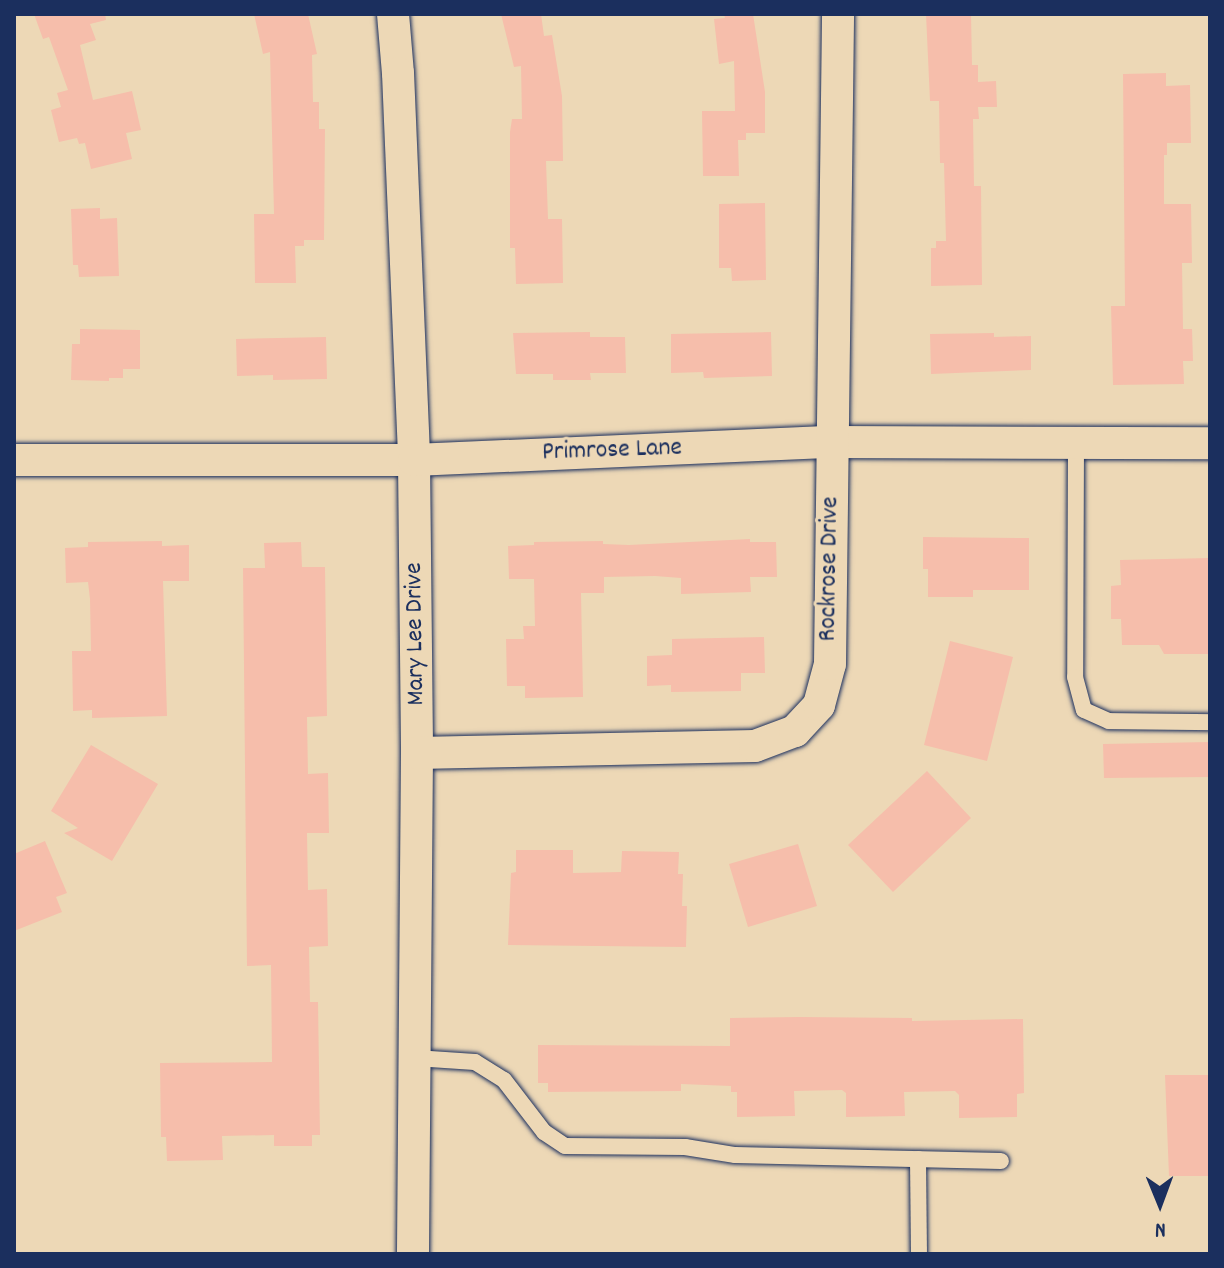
<!DOCTYPE html>
<style>
body{margin:0}
#map{position:relative;width:1224px;height:1268px;overflow:hidden;background:#edd8b6;font-family:Dekko,sans-serif}
div>[style]{position:absolute}
[style*='--x']{left:calc(var(--x)*1px);top:calc(var(--y)*1px);width:calc(var(--w)*1px);rotate:calc(var(--a)*1deg)}
.building>*{inset:0;background:#f6beab}
.roads{filter:drop-shadow(0 0 2px #1b2f5e) drop-shadow(0 0 2px #1b2f5e)}
.lane>*{height:16px;margin:-8px;padding:0 8px;transform-origin:8px;border-radius:8px;background:#edd8b6}
.street>*{height:32px;margin:-16px;padding:0 16px;transform-origin:16px;border-radius:16px;background:#edd8b6}
span{translate:-50% -50%;white-space:nowrap;text-align:center;line-height:1.15;-webkit-text-stroke:6px #edd8b6;paint-order:stroke}
.street-label{font-size:26px;color:#1b2f5e}
.frame{position:absolute;inset:0;border:16px solid #1b2f5e;pointer-events:none}
.north{position:absolute;left:1120px;top:1164px;width:80px;height:80px;-webkit-text-stroke:6px #edd8b6;paint-order:stroke;rotate:179deg;font-size:22px;font-weight:700;line-height:32px;text-align:center;color:#1b2f5e}
.north::after{content:'';display:block;margin:auto;width:28px;height:36px;background:#1b2f5e;clip-path:polygon(50% 0,100% 100%,50% 72%,0 100%)}
</style>
<div id="map">
<div class="building">
<i style="clip-path:polygon(34px 14px,105px 14px,106px 20px,90px 24px,96px 40px,80px 45px,93px 100px,132px 91px,141px 130px,126px 133px,132px 159px,91px 169px,85px 143px,79px 144px,77px 138px,59px 142px,51px 110px,61px 107px,57px 93px,68px 90px,49px 37px,43px 39px)"></i>
<i style="clip-path:polygon(254px 14px,308px 14px,317px 54px,312px 55px,313px 102px,319px 102px,319px 129px,325px 129px,324px 240px,304px 240px,304px 246px,295px 246px,296px 283px,255px 283px,254px 214px,274px 214px,270px 52px,263px 54px)"></i>
<i style="clip-path:polygon(501px 14px,541px 14px,544px 36px,552px 35px,562px 96px,563px 161px,546px 161px,548px 219px,562px 219px,563px 283px,516px 284px,515px 248px,510px 248px,510px 132px,512px 119px,522px 119px,521px 66px,514px 67px)"></i>
<i style="clip-path:polygon(724px 14px,753px 14px,765px 92px,765px 133px,746px 133px,746px 140px,738px 140px,739px 176px,703px 176px,702px 111px,735px 111px,734px 61px,719px 64px,714px 19px,725px 18px)"></i>
<i style="clip-path:polygon(926px 14px,971px 14px,972px 65px,978px 65px,978px 82px,996px 81px,997px 107px,978px 107px,979px 119px,973px 119px,974px 186px,981px 186px,982px 285px,931px 286px,931px 248px,936px 248px,936px 241px,946px 241px,944px 163px,940px 163px,939px 101px,930px 101px)"></i>
<i style="clip-path:polygon(1166px 73px,1166px 86px,1190px 85px,1191px 143px,1167px 143px,1167px 155px,1164px 155px,1164px 204px,1191px 204px,1192px 263px,1182px 263px,1183px 329px,1192px 329px,1193px 361px,1183px 361px,1184px 384px,1113px 385px,1111px 306px,1125px 306px,1123px 74px)"></i>
<i style="clip-path:polygon(765px 203px,766px 280px,732px 281px,731px 268px,719px 268px,719px 204px)"></i>
<i style="clip-path:polygon(100px 208px,100px 219px,117px 218px,119px 276px,79px 277px,78px 265px,73px 265px,71px 209px)"></i>
<i style="clip-path:polygon(80px 329px,140px 330px,140px 369px,123px 369px,123px 378px,109px 378px,109px 381px,71px 380px,72px 344px,80px 344px)"></i>
<i style="clip-path:polygon(590px 332px,590px 337px,625px 337px,626px 373px,590px 373px,591px 380px,553px 380px,553px 374px,516px 374px,513px 333px)"></i>
<i style="clip-path:polygon(771px 332px,772px 376px,704px 378px,703px 372px,671px 373px,671px 334px)"></i>
<i style="clip-path:polygon(994px 333px,994px 337px,1031px 336px,1031px 370px,931px 374px,930px 334px)"></i>
<i style="clip-path:polygon(326px 337px,327px 379px,273px 380px,273px 375px,237px 376px,236px 339px)"></i>
<i style="clip-path:polygon(923px 537px,1029px 538px,1029px 590px,973px 590px,973px 597px,928px 597px,928px 569px,923px 569px)"></i>
<i style="clip-path:polygon(750px 539px,750px 542px,776px 542px,777px 577px,750px 577px,751px 592px,681px 594px,681px 578px,655px 576px,604px 577px,604px 593px,581px 593px,583px 697px,525px 698px,525px 686px,507px 686px,506px 639px,524px 639px,523px 626px,535px 626px,534px 579px,509px 579px,508px 546px,534px 545px,534px 542px,603px 541px,603px 544px,629px 545px)"></i>
<i style="clip-path:polygon(162px 541px,162px 546px,189px 545px,189px 581px,163px 581px,167px 716px,92px 718px,92px 710px,73px 711px,72px 651px,91px 651px,90px 599px,88px 582px,66px 583px,65px 548px,88px 547px,88px 542px)"></i>
<i style="clip-path:polygon(301px 542px,302px 567px,325px 567px,327px 716px,307px 717px,308px 774px,328px 773px,329px 833px,307px 833px,308px 890px,327px 889px,328px 946px,309px 947px,310px 1002px,318px 1002px,320px 1135px,312px 1135px,312px 1146px,274px 1146px,274px 1135px,222px 1136px,223px 1160px,167px 1161px,166px 1137px,161px 1137px,160px 1063px,272px 1062px,271px 965px,247px 966px,243px 568px,265px 568px,264px 543px)"></i>
<i style="clip-path:polygon(1210px 558px,1210px 654px,1164px 654px,1159px 645px,1122px 645px,1121px 619px,1111px 619px,1111px 586px,1121px 585px,1120px 560px)"></i>
<i style="clip-path:polygon(764px 637px,765px 673px,741px 673px,741px 691px,671px 692px,671px 685px,647px 686px,647px 656px,672px 655px,672px 639px)"></i>
<i style="clip-path:polygon(950px 641px,1013px 657px,987px 761px,924px 745px)"></i>
<i style="clip-path:polygon(1210px 742px,1210px 777px,1104px 778px,1103px 744px)"></i>
<i style="clip-path:polygon(91px 745px,158px 784px,112px 861px,64px 833px,78px 828px,51px 811px)"></i>
<i style="clip-path:polygon(927px 771px,971px 818px,893px 892px,848px 845px)"></i>
<i style="clip-path:polygon(45px 841px,67px 893px,56px 897px,62px 912px,14px 931px,14px 854px)"></i>
<i style="clip-path:polygon(798px 844px,817px 906px,748px 927px,729px 864px)"></i>
<i style="clip-path:polygon(516px 850px,573px 850px,573px 873px,621px 872px,622px 851px,679px 852px,678px 874px,683px 874px,682px 906px,687px 906px,686px 947px,508px 945px,511px 873px,516px 872px)"></i>
<i style="clip-path:polygon(799px 1017px,912px 1018px,912px 1021px,1023px 1019px,1024px 1093px,1017px 1094px,1017px 1117px,959px 1118px,959px 1095px,955px 1091px,904px 1092px,905px 1116px,846px 1117px,846px 1093px,842px 1090px,794px 1091px,795px 1116px,737px 1117px,737px 1092px,731px 1092px,731px 1086px,681px 1084px,681px 1091px,548px 1092px,548px 1083px,538px 1083px,538px 1045px,730px 1046px,730px 1018px)"></i>
<i style="clip-path:polygon(1165px 1075px,1210px 1075px,1210px 1176px,1169px 1176px)"></i>
</div>
<div class="roads">
<div class="lane">
<i style="--x:1076;--y:443;--w:234;--a:90.2"></i>
<i style="--x:1075;--y:677;--w:34;--a:75"></i>
<i style="--x:1084;--y:710;--w:27;--a:24"></i>
<i style="--x:1109;--y:721;--w:101;--a:0.6"></i>
<i style="--x:415;--y:1058;--w:60;--a:3.8"></i>
<i style="--x:475;--y:1062;--w:34;--a:32"></i>
<i style="--x:504;--y:1080;--w:66;--a:52.4"></i>
<i style="--x:544;--y:1132;--w:25;--a:34"></i>
<i style="--x:565;--y:1146;--w:120;--a:0.5"></i>
<i style="--x:685;--y:1147;--w:51;--a:9.1"></i>
<i style="--x:735;--y:1155;--w:266;--a:1.3"></i>
<i style="--x:918;--y:1159;--w:95;--a:89.4"></i>
</div>
<div class="street">
<i style="--x:393;--y:14;--w:59;--a:85.2"></i>
<i style="--x:398;--y:73;--w:387;--a:87.6"></i>
<i style="--x:414;--y:460;--w:293;--a:89.4"></i>
<i style="--x:417;--y:753;--w:501;--a:90.46"></i>
<i style="--x:14;--y:460;--w:400;--a:0"></i>
<i style="--x:414;--y:460;--w:418;--a:-2.5"></i>
<i style="--x:832;--y:442;--w:378;--a:0.2"></i>
<i style="--x:417;--y:753;--w:338;--a:-1.2"></i>
<i style="--x:755;--y:746;--w:43;--a:-20.6"></i>
<i style="--x:795;--y:731;--w:35;--a:-47"></i>
<i style="--x:819;--y:705;--w:42;--a:-75"></i>
<i style="--x:830;--y:664;--w:650;--a:-89.29"></i>
</div>
</div>
<div class="street-label">
<span style="left:612px;top:451px;rotate:-2deg">Primrose Lane</span>
<span style="left:830px;top:569px;rotate:-89deg">Rockrose Drive</span>
<span style="left:416px;top:634px;rotate:-91deg">Mary Lee Drive</span>
</div>
<div class="frame"></div>
<div class="north">N</div>
</div>
